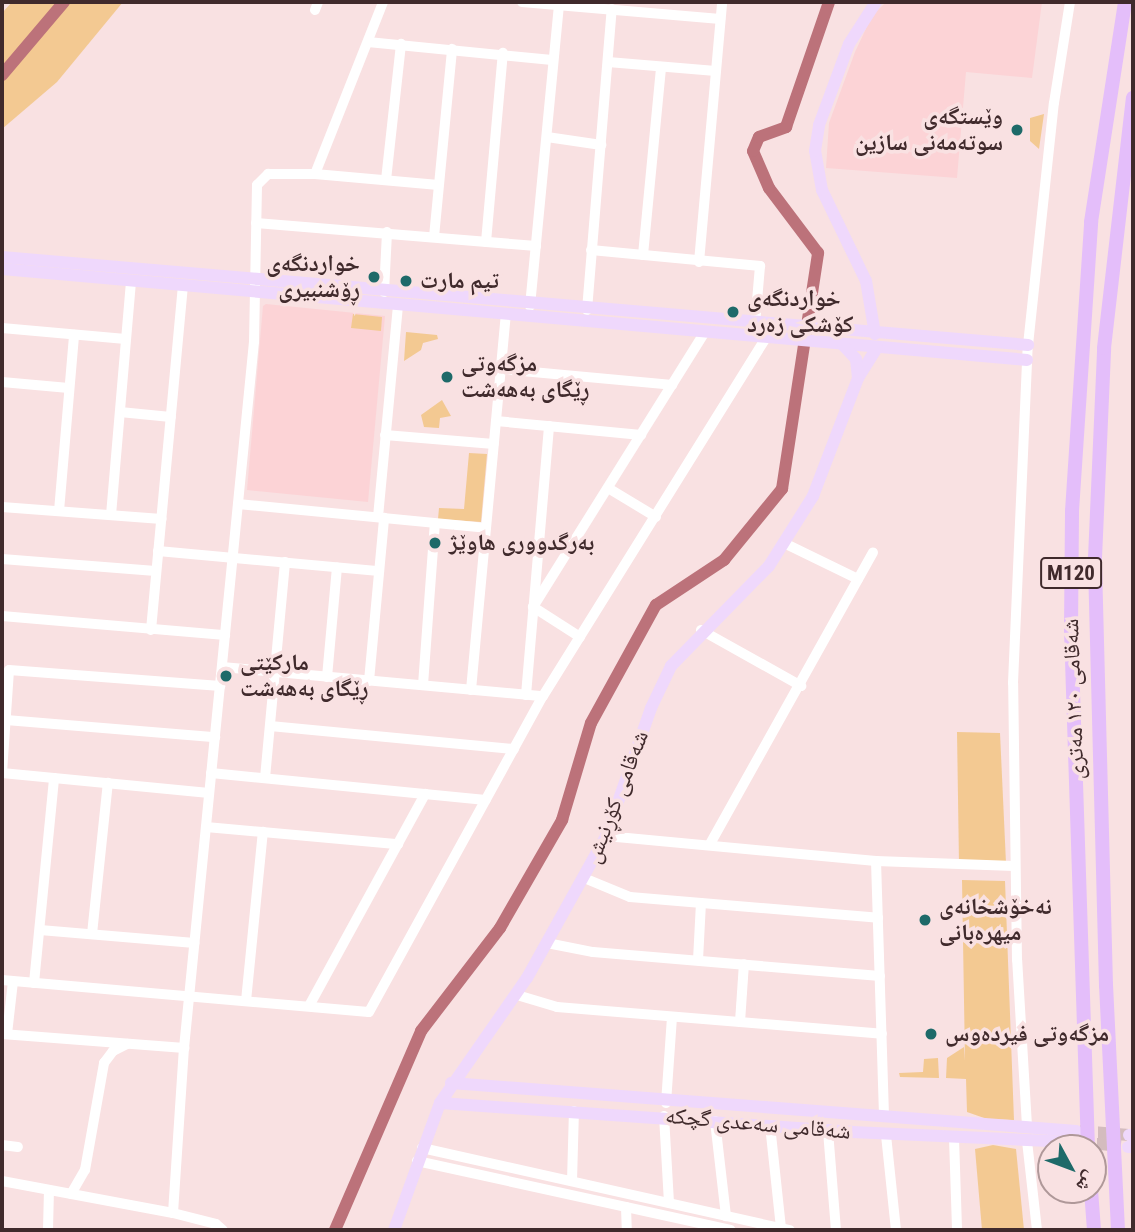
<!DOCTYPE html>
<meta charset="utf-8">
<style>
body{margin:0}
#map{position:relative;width:1135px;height:1232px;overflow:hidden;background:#f9e1e2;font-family:"Roboto Condensed","Noto Naskh Arabic",sans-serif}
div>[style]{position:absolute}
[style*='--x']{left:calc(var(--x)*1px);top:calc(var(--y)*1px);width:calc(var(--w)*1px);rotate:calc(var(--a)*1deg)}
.built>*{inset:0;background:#fcd3d6}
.green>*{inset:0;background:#f3c992}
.river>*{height:12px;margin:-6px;padding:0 6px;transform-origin:6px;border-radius:6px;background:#bc727a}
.major-tunnel>*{height:12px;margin-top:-6px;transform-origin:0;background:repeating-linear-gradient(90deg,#d4bcbe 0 12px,transparent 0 18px)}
.minor>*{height:10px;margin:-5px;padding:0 5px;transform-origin:5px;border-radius:5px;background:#fff}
.major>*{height:12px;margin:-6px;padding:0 6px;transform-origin:6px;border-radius:6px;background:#efd8fc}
.highway>*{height:14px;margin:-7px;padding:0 7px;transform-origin:7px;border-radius:7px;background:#e4befa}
.dots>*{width:19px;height:19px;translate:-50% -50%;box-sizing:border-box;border:4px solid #f9e1e2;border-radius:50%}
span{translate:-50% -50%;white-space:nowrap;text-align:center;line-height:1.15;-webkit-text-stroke:7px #f9e1e2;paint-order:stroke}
.shield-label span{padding:2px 5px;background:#f9e1e2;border:2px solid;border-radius:5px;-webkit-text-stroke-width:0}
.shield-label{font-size:21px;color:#402a2c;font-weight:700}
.poi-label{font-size:23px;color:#402a2c;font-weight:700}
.right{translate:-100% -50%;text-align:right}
.left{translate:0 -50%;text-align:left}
.street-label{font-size:23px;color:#402a2c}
.frame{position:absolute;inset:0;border:4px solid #402a2c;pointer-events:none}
.north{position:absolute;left:1037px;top:1134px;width:70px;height:70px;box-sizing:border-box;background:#f9e1e2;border:2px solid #af9899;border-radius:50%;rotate:131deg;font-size:19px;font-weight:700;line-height:28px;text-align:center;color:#402a2c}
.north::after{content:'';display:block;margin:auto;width:24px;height:32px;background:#1e6a69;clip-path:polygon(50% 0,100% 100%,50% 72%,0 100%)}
</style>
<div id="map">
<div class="built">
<i style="clip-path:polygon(886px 2px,1042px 2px,1032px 78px,966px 72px,957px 178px,826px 168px,829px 123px,855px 52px,872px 16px)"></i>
<i style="clip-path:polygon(266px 304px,385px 316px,368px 502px,247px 490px,263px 306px)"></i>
</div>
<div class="green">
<i style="clip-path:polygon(12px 2px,123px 2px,57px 82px,2px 129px,2px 13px)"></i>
<i style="clip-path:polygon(1044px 114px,1039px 149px,1030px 141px,1030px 118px)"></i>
<i style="clip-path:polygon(353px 314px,382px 317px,381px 331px,351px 328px)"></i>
<i style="clip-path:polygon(406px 332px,437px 335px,438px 339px,423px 343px,421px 350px,404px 361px)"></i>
<i style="clip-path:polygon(442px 400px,451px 416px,440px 418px,439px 428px,424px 427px,421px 415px)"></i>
<i style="clip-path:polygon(469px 453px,487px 454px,481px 522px,438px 519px,439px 508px,464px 509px)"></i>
<i style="clip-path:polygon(957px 732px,1000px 733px,1006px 863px,959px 863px)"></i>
<i style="clip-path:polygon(962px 880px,1005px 881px,1014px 1120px,987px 1119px,967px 1112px,966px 1079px,946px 1078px,947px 1058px,964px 1047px,965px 1061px)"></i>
<i style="clip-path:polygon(938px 1058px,939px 1078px,900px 1077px,899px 1073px,923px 1072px,924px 1059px)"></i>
<i style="clip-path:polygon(993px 1145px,1016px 1149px,1024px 1230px,982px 1230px,975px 1149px)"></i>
</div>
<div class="river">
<i style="--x:2;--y:75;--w:96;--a:-49.7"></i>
<i style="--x:335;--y:1230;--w:217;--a:-66.6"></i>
<i style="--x:421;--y:1031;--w:130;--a:-52.5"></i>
<i style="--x:500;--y:928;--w:125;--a:-60.1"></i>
<i style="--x:562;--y:820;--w:101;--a:-73.4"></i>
<i style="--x:591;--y:723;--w:135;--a:-61.2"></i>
<i style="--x:656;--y:605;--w:82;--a:-33.5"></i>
<i style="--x:724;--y:560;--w:92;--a:-50.8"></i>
<i style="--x:782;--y:489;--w:239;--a:-81.3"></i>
<i style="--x:818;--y:253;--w:81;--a:-127"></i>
<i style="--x:769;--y:188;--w:40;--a:-113.4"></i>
<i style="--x:753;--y:151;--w:15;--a:-67"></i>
<i style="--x:759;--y:137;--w:29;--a:-20"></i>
<i style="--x:786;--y:127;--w:132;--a:-71"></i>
</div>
<div class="major-tunnel">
<i style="--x:1080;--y:1131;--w:49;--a:4.7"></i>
<i style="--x:1079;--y:1142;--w:42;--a:5.4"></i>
</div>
<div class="minor">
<i style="--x:522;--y:2;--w:199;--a:4.9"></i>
<i style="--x:315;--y:10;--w:9;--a:-69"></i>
<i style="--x:368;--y:42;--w:185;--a:5.6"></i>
<i style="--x:608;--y:62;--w:108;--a:4.8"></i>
<i style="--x:547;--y:137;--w:55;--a:8.4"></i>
<i style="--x:315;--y:174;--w:185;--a:-68.4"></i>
<i style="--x:386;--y:180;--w:137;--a:-83.7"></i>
<i style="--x:256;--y:223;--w:281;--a:4.7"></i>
<i style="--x:434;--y:237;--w:189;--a:-84.5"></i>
<i style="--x:486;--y:242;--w:190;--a:-84.9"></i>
<i style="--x:591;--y:250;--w:170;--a:5.4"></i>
<i style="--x:760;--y:266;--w:58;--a:94.9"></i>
<i style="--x:643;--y:255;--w:189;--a:-84.5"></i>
<i style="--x:699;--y:262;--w:261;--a:-84.9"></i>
<i style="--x:384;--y:292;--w:60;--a:-87.1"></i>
<i style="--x:530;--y:306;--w:302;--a:-84.5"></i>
<i style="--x:587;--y:310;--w:302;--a:-85.3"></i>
<i style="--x:2;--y:328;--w:124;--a:5.1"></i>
<i style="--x:501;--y:369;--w:172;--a:5.3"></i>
<i style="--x:2;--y:382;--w:67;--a:5.1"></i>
<i style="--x:120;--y:412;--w:51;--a:5.6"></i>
<i style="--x:496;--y:421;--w:146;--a:5.5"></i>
<i style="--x:385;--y:435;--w:109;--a:4.7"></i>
<i style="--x:608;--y:488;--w:56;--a:31.1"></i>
<i style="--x:238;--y:504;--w:249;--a:5.5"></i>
<i style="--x:2;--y:507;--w:160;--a:4.3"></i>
<i style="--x:59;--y:511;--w:177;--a:-85.1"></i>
<i style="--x:111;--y:515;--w:235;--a:-85.1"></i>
<i style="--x:378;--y:517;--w:212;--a:-84.6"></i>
<i style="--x:786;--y:544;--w:80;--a:25.9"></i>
<i style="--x:158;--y:551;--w:222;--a:5.2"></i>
<i style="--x:2;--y:559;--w:154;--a:4.5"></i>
<i style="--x:2;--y:616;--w:224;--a:4.9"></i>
<i style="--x:151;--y:630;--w:346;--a:-84.7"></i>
<i style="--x:701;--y:630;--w:115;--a:29.2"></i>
<i style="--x:580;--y:637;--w:56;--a:-147.4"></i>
<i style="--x:533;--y:607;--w:324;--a:-58"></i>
<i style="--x:222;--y:667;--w:322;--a:5.2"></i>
<i style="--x:327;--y:677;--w:110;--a:-84.8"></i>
<i style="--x:369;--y:681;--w:164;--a:-84.7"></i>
<i style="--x:423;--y:685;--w:162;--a:-85.8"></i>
<i style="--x:471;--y:690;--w:377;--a:-84.7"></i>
<i style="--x:526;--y:695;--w:270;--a:-85.1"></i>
<i style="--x:6;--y:720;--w:210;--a:4.7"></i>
<i style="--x:270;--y:726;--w:245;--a:5.4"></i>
<i style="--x:2;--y:773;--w:103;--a:-86.1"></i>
<i style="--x:9;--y:670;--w:212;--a:4.3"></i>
<i style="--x:2;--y:773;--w:208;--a:5.5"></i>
<i style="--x:211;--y:773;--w:276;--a:5.6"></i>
<i style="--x:265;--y:778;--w:217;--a:-84.7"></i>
<i style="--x:206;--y:827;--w:193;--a:5.1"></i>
<i style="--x:606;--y:836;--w:271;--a:5.3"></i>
<i style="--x:876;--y:861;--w:138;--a:2.1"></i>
<i style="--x:710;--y:844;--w:334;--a:-60.8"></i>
<i style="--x:876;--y:861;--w:256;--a:88.2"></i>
<i style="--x:584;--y:878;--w:50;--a:22.4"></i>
<i style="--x:630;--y:897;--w:249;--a:4.8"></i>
<i style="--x:40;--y:930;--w:155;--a:4.8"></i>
<i style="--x:92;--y:934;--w:152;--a:-84"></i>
<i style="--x:547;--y:943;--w:47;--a:11.1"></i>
<i style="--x:593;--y:952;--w:288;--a:4.8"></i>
<i style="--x:698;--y:960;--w:57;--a:-87"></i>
<i style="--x:2;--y:980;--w:368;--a:5"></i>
<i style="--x:369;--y:1012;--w:361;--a:-61.2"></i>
<i style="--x:543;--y:696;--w:422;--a:-58.1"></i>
<i style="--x:34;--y:983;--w:206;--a:-84.4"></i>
<i style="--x:517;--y:995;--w:42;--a:16.7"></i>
<i style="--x:557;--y:1007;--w:326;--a:4.7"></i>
<i style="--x:246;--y:1001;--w:170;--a:-84.3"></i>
<i style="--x:309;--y:1006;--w:242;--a:-61.3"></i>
<i style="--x:740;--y:1022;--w:58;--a:-86.1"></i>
<i style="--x:2;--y:1034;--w:183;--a:4.4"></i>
<i style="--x:7;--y:1034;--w:53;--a:-83.5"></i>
<i style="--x:666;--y:1103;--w:86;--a:-86"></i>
<i style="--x:664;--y:1116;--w:87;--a:86.7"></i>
<i style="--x:715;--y:1121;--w:96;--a:83.4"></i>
<i style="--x:770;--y:1125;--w:104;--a:83.9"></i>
<i style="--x:1027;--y:1126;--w:166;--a:-93.4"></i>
<i style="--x:1017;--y:960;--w:277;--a:-90.8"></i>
<i style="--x:1013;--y:683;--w:338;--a:-87.5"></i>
<i style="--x:1028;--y:345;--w:243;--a:-83.9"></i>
<i style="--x:1054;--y:103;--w:102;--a:-81"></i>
<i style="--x:828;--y:1131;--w:99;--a:85.4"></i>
<i style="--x:886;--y:1135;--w:96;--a:84"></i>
<i style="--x:954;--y:1138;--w:92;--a:88.1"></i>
<i style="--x:1027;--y:1141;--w:90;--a:83.6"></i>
<i style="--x:2;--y:1145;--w:16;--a:7"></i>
<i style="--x:422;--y:1148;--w:377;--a:12.6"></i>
<i style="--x:417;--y:1161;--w:321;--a:12.4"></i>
<i style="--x:2;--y:1181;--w:174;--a:10.6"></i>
<i style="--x:173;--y:1213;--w:44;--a:14.3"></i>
<i style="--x:216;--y:1224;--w:9;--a:41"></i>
<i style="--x:572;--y:1181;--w:70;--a:-88.4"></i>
<i style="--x:71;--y:1194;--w:28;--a:-60"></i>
<i style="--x:85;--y:1170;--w:109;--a:-79.9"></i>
<i style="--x:104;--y:1063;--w:15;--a:-53"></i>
<i style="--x:113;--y:1051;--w:16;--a:-27"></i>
<i style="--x:626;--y:1207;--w:23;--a:88"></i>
<i style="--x:173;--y:1213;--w:165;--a:-86.2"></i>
<i style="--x:184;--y:1048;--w:709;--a:-84.34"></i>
<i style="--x:254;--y:342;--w:157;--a:-88.9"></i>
<i style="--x:257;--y:185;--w:16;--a:-45"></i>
<i style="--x:268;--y:174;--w:47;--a:0"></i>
<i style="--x:315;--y:174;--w:124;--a:5.1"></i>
<i style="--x:48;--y:1230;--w:40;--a:-88.6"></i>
</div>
<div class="major">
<i style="--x:2;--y:257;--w:1030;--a:4.9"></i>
<i style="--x:2;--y:269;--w:1029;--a:5.07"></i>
<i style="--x:875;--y:334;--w:54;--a:-99.6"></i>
<i style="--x:866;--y:281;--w:101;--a:-115.8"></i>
<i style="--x:822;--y:190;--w:40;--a:-100"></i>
<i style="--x:815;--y:151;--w:26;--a:-81"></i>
<i style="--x:819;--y:125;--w:86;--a:-69.7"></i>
<i style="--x:849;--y:44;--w:50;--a:-57.3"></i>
<i style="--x:858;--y:378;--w:36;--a:-58"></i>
<i style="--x:451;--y:1083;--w:627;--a:4.39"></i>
<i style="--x:440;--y:1103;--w:413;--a:4"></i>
<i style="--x:852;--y:1132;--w:224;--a:2.6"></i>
<i style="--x:1129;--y:1135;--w:4;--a:0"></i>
<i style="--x:1128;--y:1147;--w:5;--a:0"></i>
<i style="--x:394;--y:1230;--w:135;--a:-70.1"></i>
<i style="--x:440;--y:1103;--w:152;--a:-55.2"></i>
<i style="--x:527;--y:978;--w:162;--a:-60.9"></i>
<i style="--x:606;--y:836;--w:136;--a:-70.6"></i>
<i style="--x:651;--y:708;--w:47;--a:-64.5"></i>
<i style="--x:671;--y:666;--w:140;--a:-45.6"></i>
<i style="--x:769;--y:566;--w:83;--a:-57.8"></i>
<i style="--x:813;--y:496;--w:126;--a:-69.1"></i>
<i style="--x:858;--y:378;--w:19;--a:-96"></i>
<i style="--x:856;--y:359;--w:19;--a:-133"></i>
</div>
<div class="highway">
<i style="--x:1088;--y:1148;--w:519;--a:-91.88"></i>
<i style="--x:1071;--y:629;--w:118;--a:-89.5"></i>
<i style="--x:1072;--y:511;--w:290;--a:-86.2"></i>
<i style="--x:1091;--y:222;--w:223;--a:-81.2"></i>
<i style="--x:1091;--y:1190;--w:40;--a:85.7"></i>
<i style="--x:1118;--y:1230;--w:245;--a:-92.8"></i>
<i style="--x:1106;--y:985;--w:427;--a:-91.5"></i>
<i style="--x:1095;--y:558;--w:210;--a:-87.5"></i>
<i style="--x:1104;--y:348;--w:252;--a:-83.4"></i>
</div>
<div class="dots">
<i style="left:1017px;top:130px;background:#1e6a69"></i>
<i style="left:374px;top:277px;background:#1e6a69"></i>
<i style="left:406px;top:281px;background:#1e6a69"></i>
<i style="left:733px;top:312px;background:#1e6a69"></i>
<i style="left:447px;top:377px;background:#1e6a69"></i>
<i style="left:435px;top:543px;background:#1e6a69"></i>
<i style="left:226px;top:676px;background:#1e6a69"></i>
<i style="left:925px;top:920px;background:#1e6a69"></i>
<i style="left:931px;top:1034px;background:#1e6a69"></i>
</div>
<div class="shield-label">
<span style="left:1071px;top:573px">M120</span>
</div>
<div class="poi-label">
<span class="right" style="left:1003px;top:130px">وێستگەی<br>سوتەمەنی سازین</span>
<span class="right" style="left:360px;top:277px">خواردنگەی<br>ڕۆشنبیری</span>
<span class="left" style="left:420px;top:281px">تیم مارت</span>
<span class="left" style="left:747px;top:312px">خواردنگەی<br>کۆشکی زەرد</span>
<span class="left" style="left:461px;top:377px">مزگەوتی<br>ڕێگای بەھەشت</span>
<span class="left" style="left:449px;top:543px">بەرگدووری هاوێژ</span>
<span class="left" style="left:240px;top:676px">مارکێتی<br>ڕێگای بەهەشت</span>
<span class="left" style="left:939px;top:920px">نەخۆشخانەی<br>میهرەبانی</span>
<span class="left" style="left:945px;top:1034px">مزگەوتی فیردەوس</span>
</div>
<div class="street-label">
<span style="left:1074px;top:699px;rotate:-92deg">شەقامی ١٢٠ مەتری</span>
<span style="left:617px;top:797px;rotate:-69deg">شەقامی کۆڕنیش</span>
<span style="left:758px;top:1124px;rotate:5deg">شەقامی سەعدی گچکە</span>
</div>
<div class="frame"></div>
<div class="north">ش</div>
</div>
